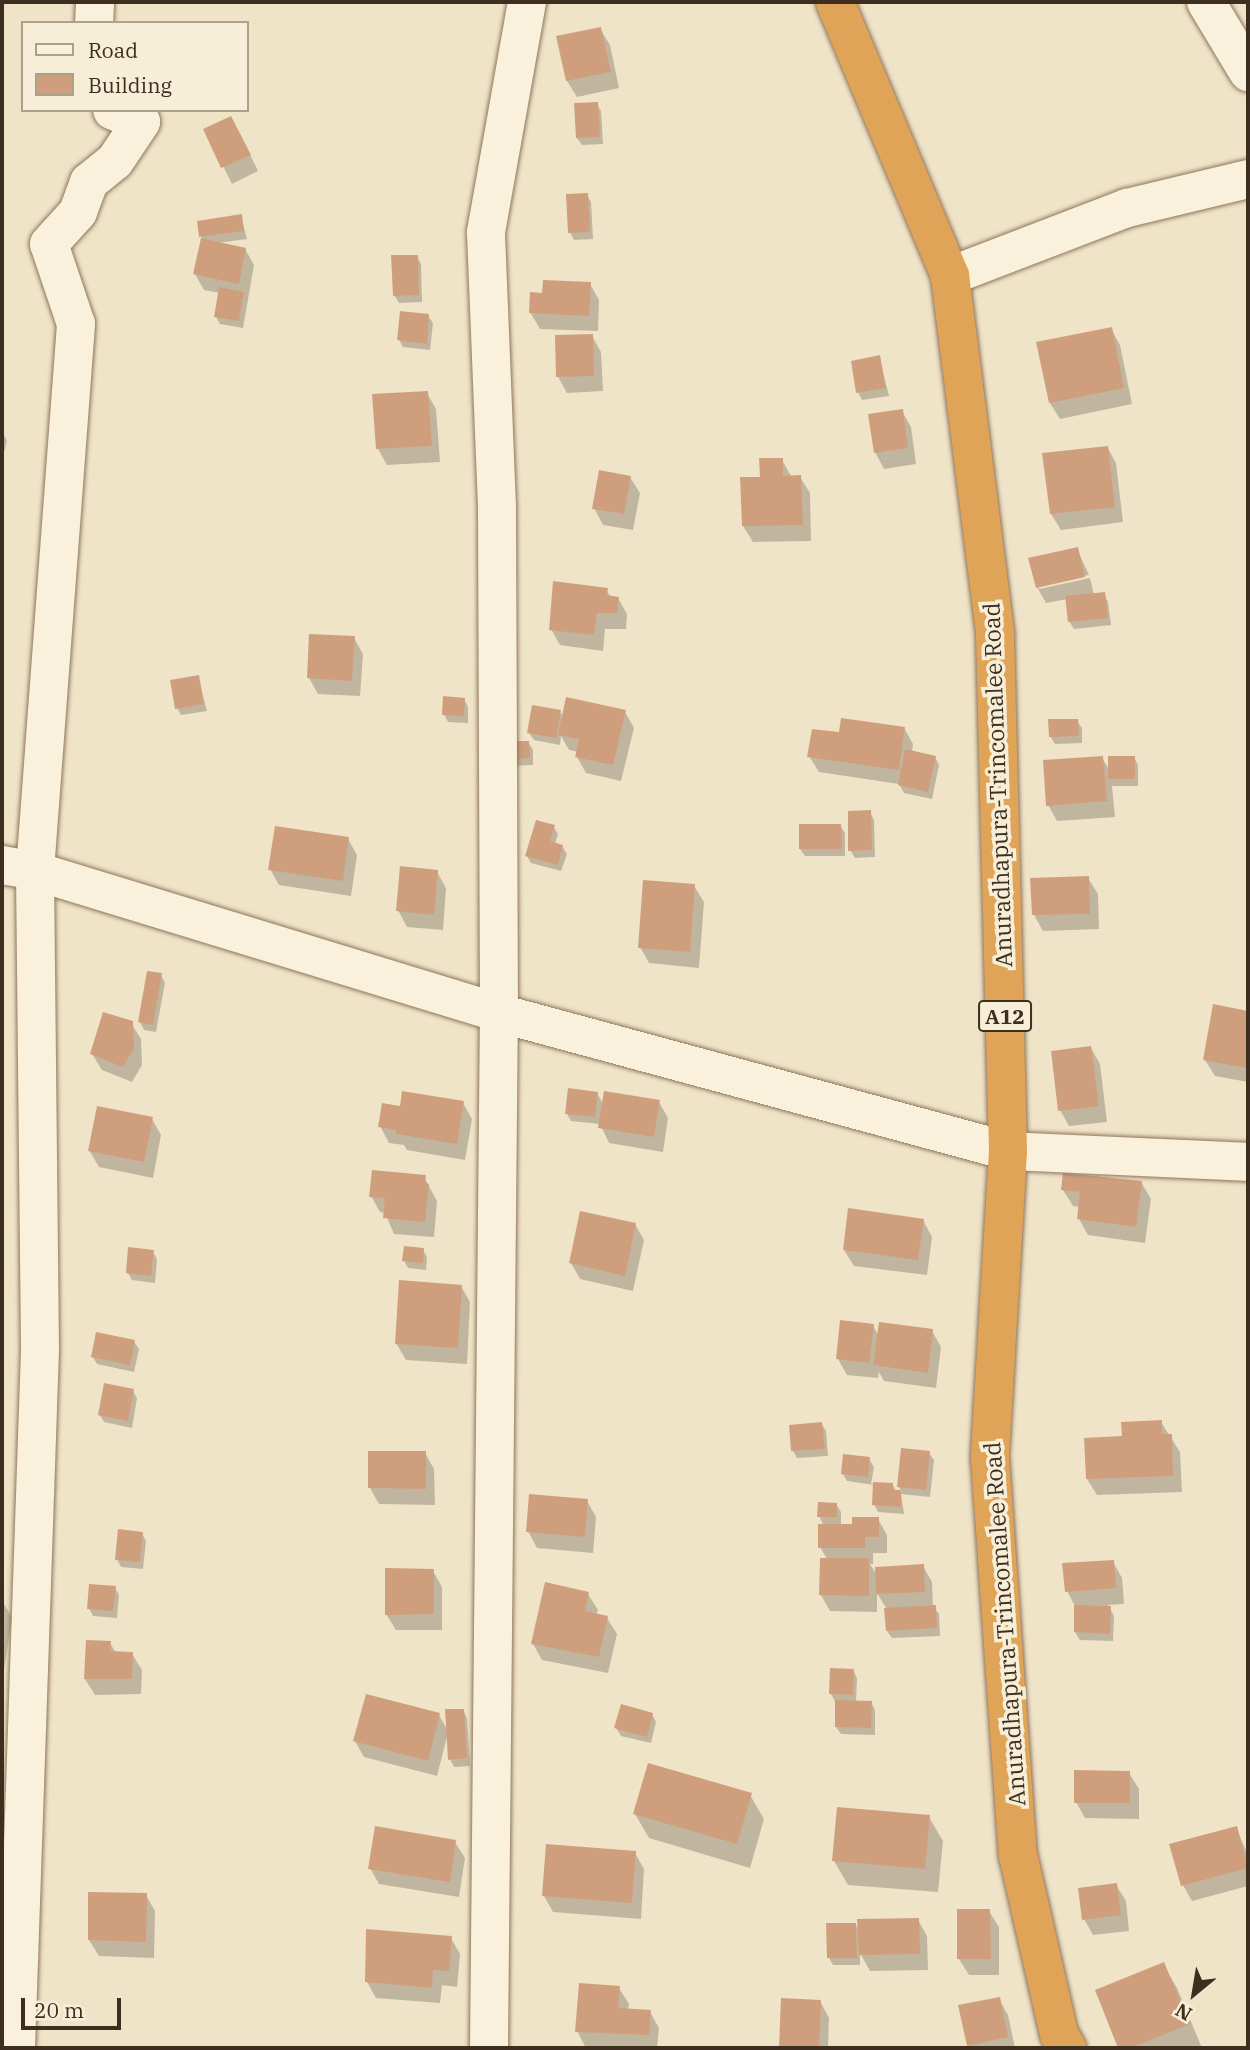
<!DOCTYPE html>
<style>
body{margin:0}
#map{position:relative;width:1250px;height:2050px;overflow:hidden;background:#f0e4c8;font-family:"IBM Plex Serif",serif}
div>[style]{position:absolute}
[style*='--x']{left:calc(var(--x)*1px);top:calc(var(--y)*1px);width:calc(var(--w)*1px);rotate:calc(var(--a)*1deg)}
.shadow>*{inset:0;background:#0003}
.building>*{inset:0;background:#cf9f7d}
.roads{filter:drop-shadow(0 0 2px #8d765c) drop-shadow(0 0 2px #8d765c)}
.minor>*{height:38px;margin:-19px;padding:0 19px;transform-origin:19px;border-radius:19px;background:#faf1dc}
.highway>*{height:38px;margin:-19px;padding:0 19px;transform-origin:19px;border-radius:19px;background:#e0a458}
span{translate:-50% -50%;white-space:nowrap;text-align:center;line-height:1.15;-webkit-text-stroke:7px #f7eed8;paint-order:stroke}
.shield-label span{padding:2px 5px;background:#f7eed8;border:2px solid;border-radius:5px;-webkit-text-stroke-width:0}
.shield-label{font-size:21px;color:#3d2e20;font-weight:700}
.street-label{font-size:23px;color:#3d2e20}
.frame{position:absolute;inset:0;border:4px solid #3d2e20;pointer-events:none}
.legend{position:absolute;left:21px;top:21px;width:228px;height:91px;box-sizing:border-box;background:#f7eed8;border:2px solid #ada18e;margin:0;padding:9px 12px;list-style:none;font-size:21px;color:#3d2e20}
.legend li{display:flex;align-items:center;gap:14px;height:35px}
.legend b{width:35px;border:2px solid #ada18e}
.north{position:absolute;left:1159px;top:1959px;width:70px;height:70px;-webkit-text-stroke:5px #f7eed8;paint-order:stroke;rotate:210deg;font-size:19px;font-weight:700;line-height:28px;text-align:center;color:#3d2e20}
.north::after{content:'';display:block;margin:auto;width:24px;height:32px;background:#3d2e20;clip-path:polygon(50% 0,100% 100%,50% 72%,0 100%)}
.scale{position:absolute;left:21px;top:1998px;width:100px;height:32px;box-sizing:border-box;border:4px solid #3d2e20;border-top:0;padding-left:9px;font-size:21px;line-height:24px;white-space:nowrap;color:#3d2e20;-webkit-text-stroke:5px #f7eed8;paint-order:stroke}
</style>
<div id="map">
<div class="shadow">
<i style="clip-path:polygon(600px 29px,610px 45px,619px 88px,577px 97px,567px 81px)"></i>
<i style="clip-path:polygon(597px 104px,601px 111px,603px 144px,582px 145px,577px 138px)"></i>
<i style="clip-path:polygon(205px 130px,240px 134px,258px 171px,232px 184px)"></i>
<i style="clip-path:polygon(587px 195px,591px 202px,593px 239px,574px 240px,570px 232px)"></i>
<i style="clip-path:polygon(241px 216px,247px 239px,217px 243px,245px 249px,254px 265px,243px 328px,220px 324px,216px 317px,220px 293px,204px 290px,195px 274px,202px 239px,199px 222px)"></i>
<i style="clip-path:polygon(417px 256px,421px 264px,422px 302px,399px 303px,394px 295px)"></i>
<i style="clip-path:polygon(590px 284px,599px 300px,598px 331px,540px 329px,530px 312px,543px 295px)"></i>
<i style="clip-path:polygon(428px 316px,433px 323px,430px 350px,403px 347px,399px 340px)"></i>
<i style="clip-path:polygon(1111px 329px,1120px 345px,1132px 404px,1060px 419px,1050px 403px)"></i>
<i style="clip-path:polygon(592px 336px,601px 352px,603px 391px,567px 393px,558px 377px)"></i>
<i style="clip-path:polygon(879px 357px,889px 396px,862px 400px,858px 392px)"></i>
<i style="clip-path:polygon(427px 393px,436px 409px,440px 462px,387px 465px,378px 449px)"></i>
<i style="clip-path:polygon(902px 411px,911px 427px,916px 464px,884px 469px,875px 452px)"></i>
<i style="clip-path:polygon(2px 431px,7px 441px,2px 460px)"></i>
<i style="clip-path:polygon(1107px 447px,1116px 463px,1123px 522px,1061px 530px,1051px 514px)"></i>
<i style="clip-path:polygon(782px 460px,791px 476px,800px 477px,810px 493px,811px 541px,753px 542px,743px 526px,762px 479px)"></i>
<i style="clip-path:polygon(630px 477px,640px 493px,633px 530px,603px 525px,594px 508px)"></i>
<i style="clip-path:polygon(1077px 549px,1089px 575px,1039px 585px,1039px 589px,1090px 578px,1094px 595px,1104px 594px,1108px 602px,1111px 625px,1074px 629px,1069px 621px,1067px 599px,1046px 603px,1037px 587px)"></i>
<i style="clip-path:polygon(606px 590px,611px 597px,618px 598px,627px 614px,626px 629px,605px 629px,603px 651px,560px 645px,551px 629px)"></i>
<i style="clip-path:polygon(354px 638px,363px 654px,360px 696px,318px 694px,309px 678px)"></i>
<i style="clip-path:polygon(198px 677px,207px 711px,181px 715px,177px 708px)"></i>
<i style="clip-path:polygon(464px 699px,468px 707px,468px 723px,448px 722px,444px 714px)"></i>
<i style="clip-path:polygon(560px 712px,564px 718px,625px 712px,634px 728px,621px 781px,586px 773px,577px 757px,578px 752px,569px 750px,561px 736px,560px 745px,534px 740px,529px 733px)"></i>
<i style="clip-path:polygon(1077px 721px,1082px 728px,1082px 743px,1055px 744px,1050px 736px)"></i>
<i style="clip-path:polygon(904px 728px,913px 744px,912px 752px,935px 757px,939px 765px,932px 799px,904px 793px,899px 784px,819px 772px,809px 756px,841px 734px)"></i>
<i style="clip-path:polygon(528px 742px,533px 750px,533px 765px,511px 766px)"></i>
<i style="clip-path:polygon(1134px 757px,1138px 765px,1138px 786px,1112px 786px,1115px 817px,1057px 821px,1048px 805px,1102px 758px,1110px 771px)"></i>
<i style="clip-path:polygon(870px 812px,874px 820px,875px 857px,855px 858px,850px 850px)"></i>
<i style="clip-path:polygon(840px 825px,845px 833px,845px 856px,805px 856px,800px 849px)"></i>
<i style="clip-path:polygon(553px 826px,558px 834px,555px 844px,562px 846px,567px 854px,561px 871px,531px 863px,527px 856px)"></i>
<i style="clip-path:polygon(348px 839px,357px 855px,351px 896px,279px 885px,270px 869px)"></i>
<i style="clip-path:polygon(437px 872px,446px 888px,443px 930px,407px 927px,398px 910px)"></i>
<i style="clip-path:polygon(1088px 878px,1098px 894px,1099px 929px,1043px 931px,1034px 915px)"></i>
<i style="clip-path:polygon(694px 886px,704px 902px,699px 968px,649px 963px,640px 947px)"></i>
<i style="clip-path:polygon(161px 975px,165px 983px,156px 1032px,144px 1030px,140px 1022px)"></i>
<i style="clip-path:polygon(1215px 1006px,1248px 1012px,1248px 1082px,1215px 1076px,1205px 1060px)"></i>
<i style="clip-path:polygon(131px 1023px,141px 1039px,142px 1065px,132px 1082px,102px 1070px,92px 1054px)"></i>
<i style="clip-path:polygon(1091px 1048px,1100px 1064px,1107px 1122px,1069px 1126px,1060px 1110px)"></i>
<i style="clip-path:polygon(597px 1093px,603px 1104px,659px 1102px,668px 1118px,663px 1152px,609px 1143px,600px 1124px,571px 1121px,567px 1114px)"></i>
<i style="clip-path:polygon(463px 1103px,472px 1119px,465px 1160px,407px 1150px,404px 1145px,389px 1143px,380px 1126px)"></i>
<i style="clip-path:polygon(152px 1119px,161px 1135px,153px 1178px,99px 1167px,89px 1150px)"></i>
<i style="clip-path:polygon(1084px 1175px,1141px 1182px,1151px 1199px,1145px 1243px,1088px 1235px,1079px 1219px,1080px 1207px,1073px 1206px,1063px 1190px)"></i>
<i style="clip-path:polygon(424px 1177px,437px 1201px,434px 1237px,394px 1234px,385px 1213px,380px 1212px,371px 1196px)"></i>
<i style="clip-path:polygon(923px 1220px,932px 1237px,927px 1275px,854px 1266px,844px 1250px)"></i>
<i style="clip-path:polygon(635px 1224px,644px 1240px,633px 1291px,580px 1279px,571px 1263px)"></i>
<i style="clip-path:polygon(423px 1250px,427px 1257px,426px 1270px,408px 1268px,404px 1261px)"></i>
<i style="clip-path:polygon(153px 1252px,157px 1259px,155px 1283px,132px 1280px,128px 1273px)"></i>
<i style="clip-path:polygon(461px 1286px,470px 1302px,467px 1364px,406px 1360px,396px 1343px)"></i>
<i style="clip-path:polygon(873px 1325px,878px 1335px,932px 1331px,941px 1347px,936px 1388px,884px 1381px,879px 1372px,878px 1378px,847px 1375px,838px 1359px)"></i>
<i style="clip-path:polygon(134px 1342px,139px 1349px,134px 1372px,97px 1364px,92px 1356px)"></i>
<i style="clip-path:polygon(133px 1391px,137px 1398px,132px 1428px,104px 1422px,99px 1414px)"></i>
<i style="clip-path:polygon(1161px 1422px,1180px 1452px,1182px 1492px,1097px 1495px,1087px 1479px,1124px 1438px)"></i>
<i style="clip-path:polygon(821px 1423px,826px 1431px,828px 1456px,797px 1458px,793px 1451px)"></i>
<i style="clip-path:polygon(425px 1453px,434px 1469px,435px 1505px,379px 1504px,370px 1488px)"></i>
<i style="clip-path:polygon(929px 1453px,934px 1460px,930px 1497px,901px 1494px,904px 1514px,878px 1512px,874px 1504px,874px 1485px,847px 1481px,843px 1474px,869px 1459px,874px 1467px,871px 1484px,892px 1484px,897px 1492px,902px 1492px,899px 1487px)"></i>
<i style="clip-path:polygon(587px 1501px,596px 1517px,593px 1553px,537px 1548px,528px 1531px)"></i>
<i style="clip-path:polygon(836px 1504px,841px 1512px,841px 1526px,878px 1519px,887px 1535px,887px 1553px,873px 1553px,873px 1564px,870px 1564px,877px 1575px,923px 1566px,932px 1582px,933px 1607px,939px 1614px,940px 1636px,892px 1638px,887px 1631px,886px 1608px,877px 1593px,877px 1612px,830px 1611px,821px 1595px,827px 1559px,820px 1547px,824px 1526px,819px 1516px)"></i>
<i style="clip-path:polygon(142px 1534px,146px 1541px,143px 1569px,121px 1567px,117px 1559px)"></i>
<i style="clip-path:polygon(1113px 1562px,1122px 1578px,1124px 1604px,1108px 1605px,1114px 1616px,1113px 1641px,1080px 1640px,1075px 1632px,1076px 1608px,1067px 1591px)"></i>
<i style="clip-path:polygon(433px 1571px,442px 1587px,442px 1630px,396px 1630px,386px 1614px)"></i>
<i style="clip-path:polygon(115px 1588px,119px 1595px,117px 1618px,93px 1616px,89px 1608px)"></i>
<i style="clip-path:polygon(588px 1594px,598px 1610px,596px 1615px,607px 1618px,617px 1634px,608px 1673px,542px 1660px,533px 1644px)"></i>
<i style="clip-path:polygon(2px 1601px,12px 1617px,3px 1677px,2px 1677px)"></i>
<i style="clip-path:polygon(110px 1643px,116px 1653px,132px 1654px,142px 1670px,141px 1694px,95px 1695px,85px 1679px)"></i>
<i style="clip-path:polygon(853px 1670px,857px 1678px,856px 1702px,871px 1702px,875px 1710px,875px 1735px,841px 1734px,836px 1727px,836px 1703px,831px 1694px)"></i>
<i style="clip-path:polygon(463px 1710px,467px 1718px,470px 1766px,454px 1767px,450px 1759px,448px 1733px,437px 1776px,364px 1757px,355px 1741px,439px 1715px,448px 1731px)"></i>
<i style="clip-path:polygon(652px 1714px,656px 1722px,651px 1743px,621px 1736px,616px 1728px)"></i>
<i style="clip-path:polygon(1129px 1773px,1139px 1789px,1139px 1819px,1085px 1818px,1076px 1802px)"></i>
<i style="clip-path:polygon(750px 1795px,764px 1819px,750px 1868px,649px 1838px,635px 1814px)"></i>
<i style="clip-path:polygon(929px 1817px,943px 1841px,938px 1892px,848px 1885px,834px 1861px)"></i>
<i style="clip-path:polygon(1236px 1828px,1248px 1855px,1248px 1886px,1192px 1901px,1183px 1885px)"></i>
<i style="clip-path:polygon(455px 1842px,465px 1858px,459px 1897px,379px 1884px,370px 1868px)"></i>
<i style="clip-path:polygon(635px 1853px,644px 1869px,641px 1919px,553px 1912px,544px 1896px)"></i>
<i style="clip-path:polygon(1116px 1885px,1126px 1901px,1129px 1931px,1093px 1935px,1084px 1919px)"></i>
<i style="clip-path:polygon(146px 1895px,155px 1911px,154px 1958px,99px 1956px,89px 1940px)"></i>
<i style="clip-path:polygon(989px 1911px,999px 1927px,999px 1975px,969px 1975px,959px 1959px)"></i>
<i style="clip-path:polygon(918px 1920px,927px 1936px,928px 1970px,870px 1971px,860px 1953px,860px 1965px,833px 1965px,829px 1958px,855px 1924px,860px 1933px)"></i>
<i style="clip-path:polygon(451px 1938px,460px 1954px,457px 1987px,442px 1985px,440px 2003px,376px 1998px,367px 1982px)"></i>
<i style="clip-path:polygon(1163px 1964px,1177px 1988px,1202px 2048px,1120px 2048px,1097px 1991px)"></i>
<i style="clip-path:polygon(619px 1988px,629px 2004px,628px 2010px,650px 2012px,659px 2028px,657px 2048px,586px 2048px,577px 2031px)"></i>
<i style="clip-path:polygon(999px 1999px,1008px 2015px,1015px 2048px,970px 2048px,968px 2045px)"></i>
<i style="clip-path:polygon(783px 2000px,820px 2001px,829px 2018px,828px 2048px,781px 2048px)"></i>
</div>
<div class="building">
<i style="clip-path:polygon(601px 27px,611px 72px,566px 81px,556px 36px)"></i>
<i style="clip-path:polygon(598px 102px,600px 137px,576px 138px,574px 103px)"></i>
<i style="clip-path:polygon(231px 116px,251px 155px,221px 168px,203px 129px)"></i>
<i style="clip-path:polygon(588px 193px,590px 232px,568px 233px,566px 194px)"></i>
<i style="clip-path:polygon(242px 214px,244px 231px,199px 237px,197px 221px)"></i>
<i style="clip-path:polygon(201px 238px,246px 248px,239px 284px,193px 274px)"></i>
<i style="clip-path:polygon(391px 255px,418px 255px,419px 295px,393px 296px)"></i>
<i style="clip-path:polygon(543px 280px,591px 282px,589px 316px,529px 313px,530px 292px,542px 293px)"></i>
<i style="clip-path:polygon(219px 287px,244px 292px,239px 321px,214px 317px)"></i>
<i style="clip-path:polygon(400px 311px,429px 314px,427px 344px,397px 340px)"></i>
<i style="clip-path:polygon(1112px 327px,1124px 388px,1049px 403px,1036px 342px)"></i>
<i style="clip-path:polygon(593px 334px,594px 376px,556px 377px,555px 335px)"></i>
<i style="clip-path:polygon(880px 355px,886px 388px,856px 393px,851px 361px)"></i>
<i style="clip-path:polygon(428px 391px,432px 446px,376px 449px,372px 394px)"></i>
<i style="clip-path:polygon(903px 409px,908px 448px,874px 453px,868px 414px)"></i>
<i style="clip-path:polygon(1108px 446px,1115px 507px,1050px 514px,1042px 453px)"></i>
<i style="clip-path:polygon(759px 458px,783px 458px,783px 476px,801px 475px,803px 525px,742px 526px,740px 477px,760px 477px)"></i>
<i style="clip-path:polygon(599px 470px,631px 476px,624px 514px,592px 509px)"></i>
<i style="clip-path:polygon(1078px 547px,1085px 577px,1036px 588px,1028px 558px)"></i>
<i style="clip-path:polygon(553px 581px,608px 588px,607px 595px,619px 597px,617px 613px,597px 613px,594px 635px,549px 630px)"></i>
<i style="clip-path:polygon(1105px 592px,1108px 618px,1068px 622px,1065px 596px)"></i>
<i style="clip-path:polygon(309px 634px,355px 636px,352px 681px,307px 678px)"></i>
<i style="clip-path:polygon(199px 675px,204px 704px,175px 709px,170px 680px)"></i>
<i style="clip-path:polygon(443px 696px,465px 698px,464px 716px,442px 715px)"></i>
<i style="clip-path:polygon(566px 697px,626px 710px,613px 765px,575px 757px,579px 739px,558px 735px)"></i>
<i style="clip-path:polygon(532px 705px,561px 710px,556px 738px,527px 733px)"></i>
<i style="clip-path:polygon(841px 718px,905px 727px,899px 770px,807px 757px,812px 729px,839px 732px)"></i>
<i style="clip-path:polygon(1048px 719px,1078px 719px,1079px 736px,1049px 737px)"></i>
<i style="clip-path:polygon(504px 741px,529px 741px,530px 758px,505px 759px)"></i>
<i style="clip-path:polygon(905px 749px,936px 756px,928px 792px,898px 785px)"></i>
<i style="clip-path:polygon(1103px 756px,1107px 801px,1046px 806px,1043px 760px)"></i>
<i style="clip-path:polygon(1108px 756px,1135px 756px,1135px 779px,1108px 779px)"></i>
<i style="clip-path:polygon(871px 810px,872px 850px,848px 851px,848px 811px)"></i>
<i style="clip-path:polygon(536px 820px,555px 825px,550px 841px,563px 845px,558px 865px,525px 856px)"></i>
<i style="clip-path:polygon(799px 824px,841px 824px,842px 849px,799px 849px)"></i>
<i style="clip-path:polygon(275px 826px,349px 837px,343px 881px,268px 870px)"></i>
<i style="clip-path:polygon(400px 866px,438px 870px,434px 915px,396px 911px)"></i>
<i style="clip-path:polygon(1089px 876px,1090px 914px,1032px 915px,1030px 878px)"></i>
<i style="clip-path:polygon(643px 880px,695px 884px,690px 952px,638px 948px)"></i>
<i style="clip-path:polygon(147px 971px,162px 973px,153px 1025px,138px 1022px)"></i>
<i style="clip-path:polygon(1213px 1004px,1248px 1011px,1246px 1068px,1203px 1060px)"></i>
<i style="clip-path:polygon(103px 1012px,133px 1021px,134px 1048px,123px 1067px,90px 1054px)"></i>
<i style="clip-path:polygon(1091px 1046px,1099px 1106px,1058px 1111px,1051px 1051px)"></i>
<i style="clip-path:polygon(568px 1088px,598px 1092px,595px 1117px,565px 1114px)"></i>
<i style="clip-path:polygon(402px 1091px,464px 1101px,457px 1144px,396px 1134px,396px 1130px,378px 1127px,382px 1103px,400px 1106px)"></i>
<i style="clip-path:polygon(604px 1091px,660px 1100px,654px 1137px,598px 1128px)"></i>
<i style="clip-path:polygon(97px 1106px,153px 1117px,144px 1162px,88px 1151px)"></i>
<i style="clip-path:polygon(372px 1170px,426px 1175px,425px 1183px,429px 1184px,425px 1222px,383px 1218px,385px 1198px,369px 1197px)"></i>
<i style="clip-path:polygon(1063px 1173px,1142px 1181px,1136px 1227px,1077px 1219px,1080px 1192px,1061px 1190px)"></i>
<i style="clip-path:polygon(848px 1208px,924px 1219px,918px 1260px,843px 1250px)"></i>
<i style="clip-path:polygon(580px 1211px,636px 1223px,625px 1276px,569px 1263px)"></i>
<i style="clip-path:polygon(404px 1246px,424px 1248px,423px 1263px,402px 1261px)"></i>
<i style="clip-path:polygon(128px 1247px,154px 1250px,151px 1276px,126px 1273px)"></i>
<i style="clip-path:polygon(399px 1280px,462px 1285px,458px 1348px,395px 1344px)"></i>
<i style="clip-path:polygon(840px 1320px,874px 1324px,869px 1363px,836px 1359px)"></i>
<i style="clip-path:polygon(879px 1322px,933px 1329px,928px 1373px,873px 1365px)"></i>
<i style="clip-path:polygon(96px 1332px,135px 1340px,130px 1365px,91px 1357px)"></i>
<i style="clip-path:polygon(104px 1383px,134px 1389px,128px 1421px,98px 1415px)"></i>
<i style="clip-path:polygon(1162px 1420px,1162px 1434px,1172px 1434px,1173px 1476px,1086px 1479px,1084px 1438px,1122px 1436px,1121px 1422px)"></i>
<i style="clip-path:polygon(822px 1422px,825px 1449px,791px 1451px,789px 1425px)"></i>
<i style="clip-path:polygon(901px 1448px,930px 1451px,926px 1490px,897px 1487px)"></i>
<i style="clip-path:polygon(368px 1451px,426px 1451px,426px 1489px,368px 1488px)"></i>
<i style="clip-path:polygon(843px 1454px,870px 1457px,868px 1477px,841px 1474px)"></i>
<i style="clip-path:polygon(873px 1482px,893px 1483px,893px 1490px,901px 1490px,901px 1507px,872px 1505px)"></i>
<i style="clip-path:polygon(529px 1494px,588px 1499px,585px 1537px,526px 1532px)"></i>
<i style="clip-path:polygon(818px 1502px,837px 1503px,837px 1517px,817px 1517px)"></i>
<i style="clip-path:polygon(852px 1517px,879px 1517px,879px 1537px,865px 1537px,865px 1548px,818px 1548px,818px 1524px,852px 1524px)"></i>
<i style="clip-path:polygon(118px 1529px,143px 1532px,140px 1562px,115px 1560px)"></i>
<i style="clip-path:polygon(820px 1558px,869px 1558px,869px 1596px,819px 1595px)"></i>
<i style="clip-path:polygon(1114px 1560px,1116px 1588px,1065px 1592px,1062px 1563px)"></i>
<i style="clip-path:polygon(924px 1564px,925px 1592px,876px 1594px,875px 1567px)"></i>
<i style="clip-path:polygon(385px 1568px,434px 1569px,434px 1614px,385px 1615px)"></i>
<i style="clip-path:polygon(545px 1582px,589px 1592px,585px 1611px,608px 1616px,599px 1657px,531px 1644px)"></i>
<i style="clip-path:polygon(89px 1584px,116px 1586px,113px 1611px,87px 1609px)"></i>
<i style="clip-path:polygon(936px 1605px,937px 1628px,886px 1631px,884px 1608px)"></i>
<i style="clip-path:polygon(1074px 1605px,1111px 1606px,1110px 1634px,1074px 1632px)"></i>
<i style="clip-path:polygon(86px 1640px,111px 1641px,110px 1651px,133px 1652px,132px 1679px,84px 1679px)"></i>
<i style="clip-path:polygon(830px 1668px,854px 1669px,853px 1695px,829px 1694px)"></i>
<i style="clip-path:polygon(366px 1694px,440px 1713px,428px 1761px,353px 1741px)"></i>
<i style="clip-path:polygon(835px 1700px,872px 1701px,871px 1728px,835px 1727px)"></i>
<i style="clip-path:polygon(621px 1704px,653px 1713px,647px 1737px,614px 1728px)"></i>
<i style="clip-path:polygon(445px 1709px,464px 1709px,467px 1758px,448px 1760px)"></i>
<i style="clip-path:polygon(648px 1763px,752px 1793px,737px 1844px,633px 1814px)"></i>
<i style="clip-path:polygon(1074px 1770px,1130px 1771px,1130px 1803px,1074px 1803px)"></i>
<i style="clip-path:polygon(837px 1807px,930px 1815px,925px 1869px,832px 1861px)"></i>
<i style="clip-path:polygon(375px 1826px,456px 1840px,450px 1882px,368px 1869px)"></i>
<i style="clip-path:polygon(1237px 1826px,1248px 1868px,1181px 1886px,1169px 1844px)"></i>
<i style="clip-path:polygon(546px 1844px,636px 1851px,632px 1903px,542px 1896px)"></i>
<i style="clip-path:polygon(1117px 1883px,1121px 1915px,1082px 1920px,1078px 1888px)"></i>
<i style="clip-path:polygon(88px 1892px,147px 1893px,146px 1942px,88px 1940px)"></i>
<i style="clip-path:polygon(957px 1909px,990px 1909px,991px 1959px,957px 1959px)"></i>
<i style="clip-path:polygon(919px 1918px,920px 1954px,859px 1955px,857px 1919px)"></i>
<i style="clip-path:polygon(826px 1923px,856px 1923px,857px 1958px,827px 1958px)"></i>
<i style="clip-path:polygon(366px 1929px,452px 1936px,449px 1971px,433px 1970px,432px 1988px,365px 1982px)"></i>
<i style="clip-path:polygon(1164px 1962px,1190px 2024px,1131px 2048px,1118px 2048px,1095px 1990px)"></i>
<i style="clip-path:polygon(579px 1983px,620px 1986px,618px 2008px,651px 2010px,649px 2035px,575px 2032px)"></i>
<i style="clip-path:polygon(1000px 1997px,1008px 2037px,967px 2046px,958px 2005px)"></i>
<i style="clip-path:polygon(781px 1998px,821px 2000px,819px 2048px,779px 2048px)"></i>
</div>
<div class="roads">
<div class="minor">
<i style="--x:1206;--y:2;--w:82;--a:59"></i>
<i style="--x:94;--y:23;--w:21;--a:-87"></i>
<i style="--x:950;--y:276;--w:190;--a:-21"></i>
<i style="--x:1127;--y:208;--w:124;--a:-13.5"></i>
<i style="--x:2;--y:865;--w:34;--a:10"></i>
<i style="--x:35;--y:871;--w:485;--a:17"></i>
<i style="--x:499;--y:1013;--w:527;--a:15.17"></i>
<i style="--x:1008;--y:1151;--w:240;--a:2.6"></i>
<i style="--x:16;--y:2048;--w:699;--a:-88.03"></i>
<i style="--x:40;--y:1349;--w:478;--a:-90.6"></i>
<i style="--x:35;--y:871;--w:549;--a:-85.71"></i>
<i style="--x:76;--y:324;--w:84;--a:-108.6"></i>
<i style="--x:49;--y:244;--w:43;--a:-47.8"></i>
<i style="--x:78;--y:212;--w:32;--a:-70"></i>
<i style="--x:89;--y:182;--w:33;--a:-39"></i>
<i style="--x:115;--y:161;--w:47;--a:-56.3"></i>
<i style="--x:141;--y:122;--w:31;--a:-158"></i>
<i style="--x:489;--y:2048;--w:1035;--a:-89.45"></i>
<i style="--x:499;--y:1013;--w:506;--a:-90.23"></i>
<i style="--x:497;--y:507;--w:275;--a:-92.3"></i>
<i style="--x:486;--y:232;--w:234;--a:-79.9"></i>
</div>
<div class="highway">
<i style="--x:835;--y:2;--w:297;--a:67.2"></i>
<i style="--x:950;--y:276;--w:361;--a:82.8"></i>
<i style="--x:995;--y:634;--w:517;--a:88.56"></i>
<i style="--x:1008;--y:1151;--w:308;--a:93.4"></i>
<i style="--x:990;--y:1458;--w:398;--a:86"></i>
<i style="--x:1018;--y:1855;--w:184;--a:77.1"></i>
<i style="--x:1059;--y:2034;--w:16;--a:60"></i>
</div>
</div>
<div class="shield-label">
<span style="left:1005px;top:1016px">A12</span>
</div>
<div class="street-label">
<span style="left:997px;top:785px;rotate:-92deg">Anuradhapura-Trincomalee Road</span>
<span style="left:1004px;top:1624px;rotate:-94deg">Anuradhapura-Trincomalee Road</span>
</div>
<div class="frame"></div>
<ul class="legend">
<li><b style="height:9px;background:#faf1dc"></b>Road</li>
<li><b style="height:19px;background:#cf9f7d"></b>Building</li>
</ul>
<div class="north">N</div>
<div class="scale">20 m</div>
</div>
